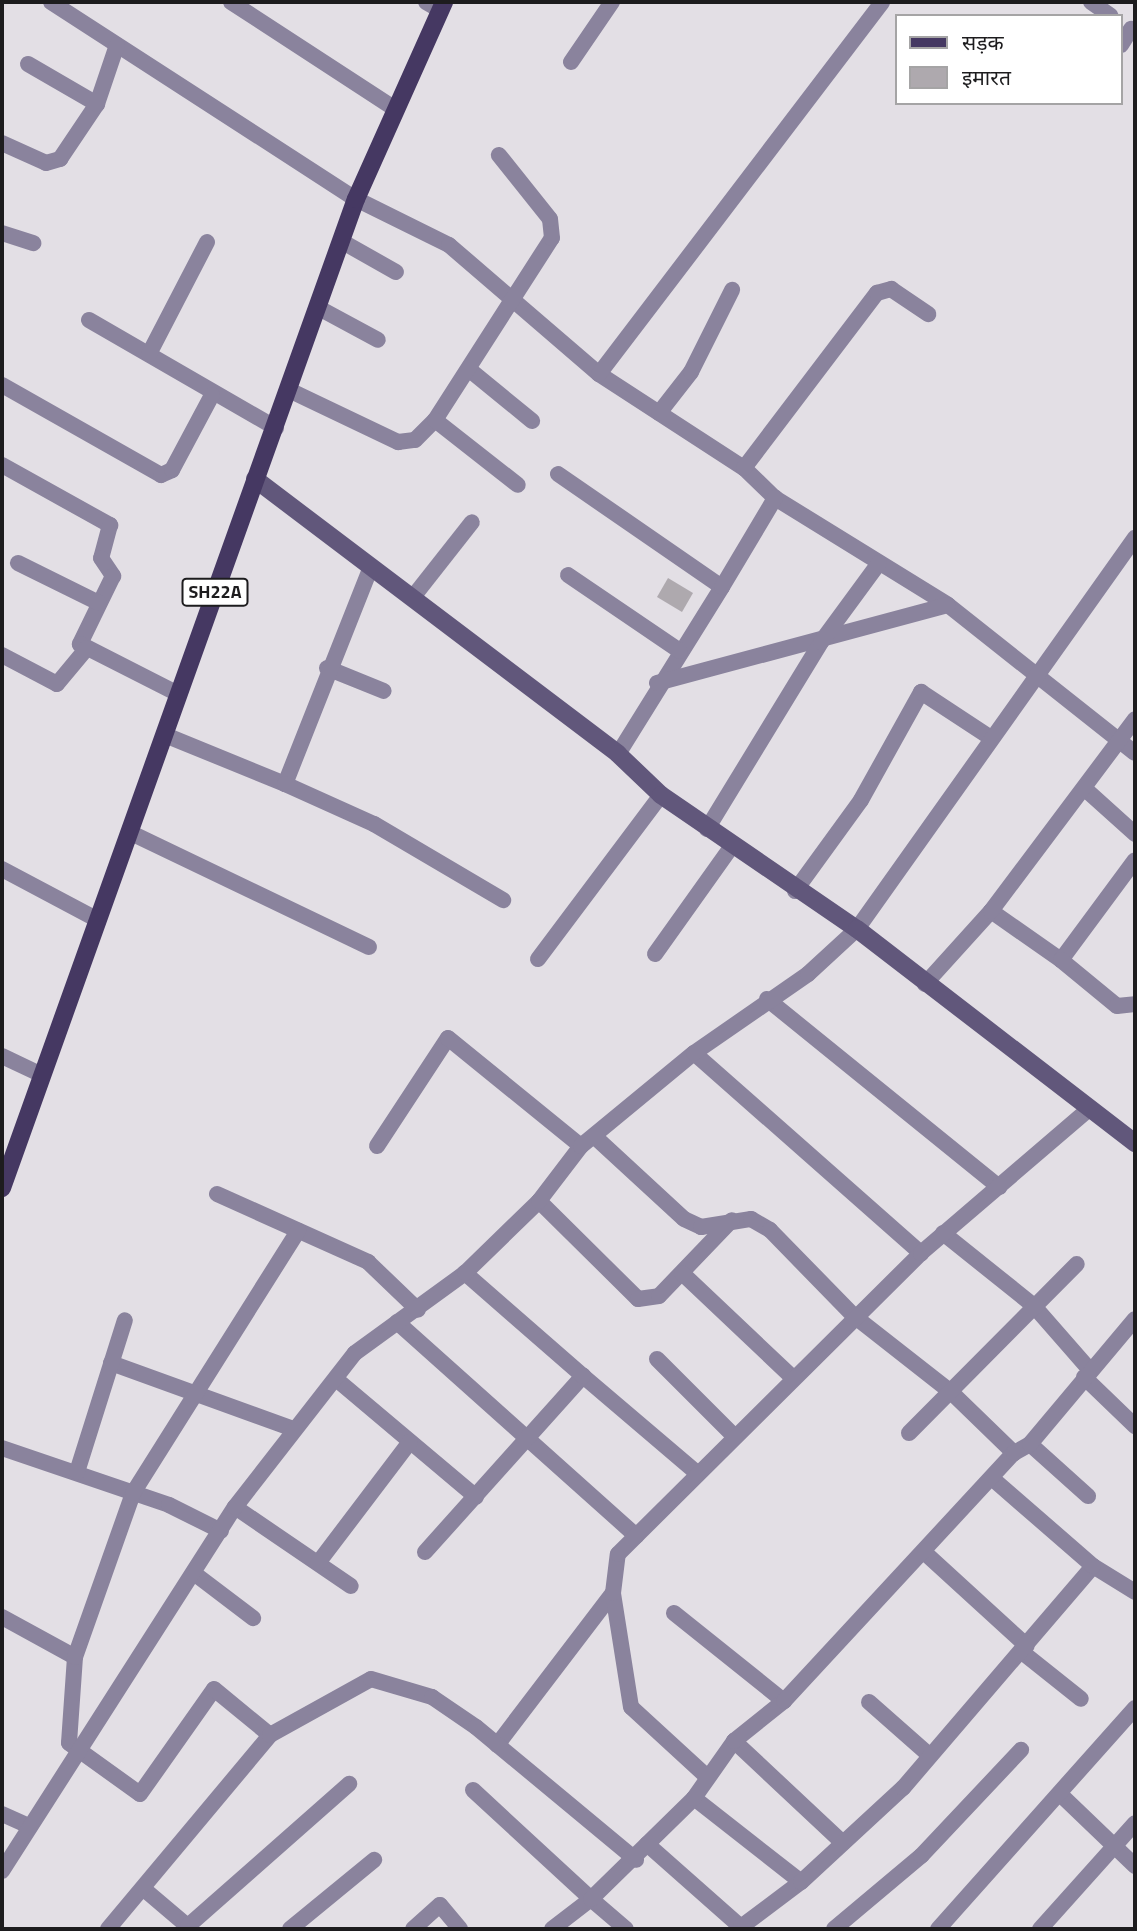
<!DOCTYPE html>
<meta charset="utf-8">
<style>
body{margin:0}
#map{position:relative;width:1137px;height:1931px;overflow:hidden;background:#e3dfe5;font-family:"Titillium Web","Noto Sans Devanagari",sans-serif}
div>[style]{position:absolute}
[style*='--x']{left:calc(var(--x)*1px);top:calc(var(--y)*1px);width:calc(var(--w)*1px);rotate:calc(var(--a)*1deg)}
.building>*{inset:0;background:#aea9ae}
.street>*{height:16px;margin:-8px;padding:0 8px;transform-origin:8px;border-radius:8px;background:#8a839d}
.secondary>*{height:18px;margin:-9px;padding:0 9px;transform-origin:9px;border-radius:9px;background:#61577b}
.primary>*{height:18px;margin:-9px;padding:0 9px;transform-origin:9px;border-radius:9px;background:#453862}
span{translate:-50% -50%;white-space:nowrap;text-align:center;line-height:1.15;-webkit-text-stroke:6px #fff;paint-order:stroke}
.shield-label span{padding:2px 5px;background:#fff;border:2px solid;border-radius:5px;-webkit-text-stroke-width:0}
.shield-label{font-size:18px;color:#1d1c1e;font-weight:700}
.frame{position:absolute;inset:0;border:4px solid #1d1c1e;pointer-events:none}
.legend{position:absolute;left:895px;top:14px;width:228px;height:91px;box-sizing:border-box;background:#fff;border:2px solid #a5a4a5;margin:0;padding:9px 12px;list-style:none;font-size:21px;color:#1d1c1e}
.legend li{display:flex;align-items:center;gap:14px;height:35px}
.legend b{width:35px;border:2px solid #a5a4a5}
</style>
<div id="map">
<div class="building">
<i style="clip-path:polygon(668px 578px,693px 593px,682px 612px,657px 597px)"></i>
</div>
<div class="street">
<i style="--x:51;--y:2;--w:363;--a:32.9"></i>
<i style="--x:356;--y:199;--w:104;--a:26.3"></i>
<i style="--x:449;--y:245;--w:198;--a:40.7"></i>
<i style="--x:599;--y:374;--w:173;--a:33"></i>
<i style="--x:744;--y:468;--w:43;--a:44.1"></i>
<i style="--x:775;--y:498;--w:203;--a:31.7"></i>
<i style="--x:948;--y:605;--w:238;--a:38.4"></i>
<i style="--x:231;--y:2;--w:196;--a:33.1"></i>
<i style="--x:426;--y:2;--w:16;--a:30"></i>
<i style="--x:1091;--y:2;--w:24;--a:35"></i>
<i style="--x:1121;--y:45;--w:19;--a:-58"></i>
<i style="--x:571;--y:62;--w:73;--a:-55.7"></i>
<i style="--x:28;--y:64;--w:80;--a:30.1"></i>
<i style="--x:2;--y:143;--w:48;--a:24.4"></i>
<i style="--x:46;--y:163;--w:15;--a:-16"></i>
<i style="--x:60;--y:159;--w:66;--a:-56.1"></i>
<i style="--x:97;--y:104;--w:62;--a:-71.3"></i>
<i style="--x:2;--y:233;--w:33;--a:18"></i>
<i style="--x:341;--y:241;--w:63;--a:29.4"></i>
<i style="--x:317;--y:307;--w:69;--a:28.4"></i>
<i style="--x:89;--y:320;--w:216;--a:30"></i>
<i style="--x:149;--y:354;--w:126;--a:-62.6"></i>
<i style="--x:471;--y:371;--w:79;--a:39.3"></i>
<i style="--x:599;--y:374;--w:467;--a:-52.7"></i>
<i style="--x:2;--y:385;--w:183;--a:29.5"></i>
<i style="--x:161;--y:475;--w:12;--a:-24"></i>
<i style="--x:172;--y:470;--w:85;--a:-61.9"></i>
<i style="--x:291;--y:391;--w:119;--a:25.5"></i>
<i style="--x:398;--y:442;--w:17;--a:-7"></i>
<i style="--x:415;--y:440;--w:28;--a:-45"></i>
<i style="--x:435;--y:420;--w:216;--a:-57.3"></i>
<i style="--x:552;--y:238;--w:19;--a:-96"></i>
<i style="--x:550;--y:219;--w:82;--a:-128.6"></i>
<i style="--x:659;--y:413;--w:52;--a:-52"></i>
<i style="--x:691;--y:372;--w:92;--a:-63.4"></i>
<i style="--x:435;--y:420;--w:105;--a:38.1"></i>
<i style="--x:2;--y:465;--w:124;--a:29.1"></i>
<i style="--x:110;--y:525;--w:34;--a:105"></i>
<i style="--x:101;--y:558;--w:22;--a:56"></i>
<i style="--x:113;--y:576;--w:76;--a:115.9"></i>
<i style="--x:80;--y:644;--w:110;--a:27"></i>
<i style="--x:744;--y:468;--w:220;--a:-52.8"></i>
<i style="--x:877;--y:293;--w:15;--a:-16"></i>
<i style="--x:891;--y:289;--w:45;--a:34"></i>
<i style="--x:558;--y:474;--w:199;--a:34.6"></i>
<i style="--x:722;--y:587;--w:197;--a:121.9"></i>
<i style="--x:18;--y:563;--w:90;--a:26.3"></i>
<i style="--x:568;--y:575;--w:135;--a:34.2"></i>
<i style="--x:722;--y:587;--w:104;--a:-59.2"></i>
<i style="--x:413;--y:597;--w:95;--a:-51.8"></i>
<i style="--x:2;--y:655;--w:62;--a:27.8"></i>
<i style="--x:57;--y:684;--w:47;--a:-50.2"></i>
<i style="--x:327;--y:668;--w:61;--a:22"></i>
<i style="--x:657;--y:683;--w:301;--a:-15"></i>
<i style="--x:165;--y:735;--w:130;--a:22.2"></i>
<i style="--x:285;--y:784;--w:231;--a:-68.4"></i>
<i style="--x:285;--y:784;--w:98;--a:24.2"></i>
<i style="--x:374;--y:824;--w:150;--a:30.5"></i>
<i style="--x:1084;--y:788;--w:69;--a:42"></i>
<i style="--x:707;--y:829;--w:219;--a:-58.6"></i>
<i style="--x:821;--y:642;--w:98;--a:-53.7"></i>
<i style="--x:129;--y:832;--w:266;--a:25.6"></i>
<i style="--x:2;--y:869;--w:109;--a:28"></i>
<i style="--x:795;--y:891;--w:112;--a:-54"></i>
<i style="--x:861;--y:800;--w:124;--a:-60.9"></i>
<i style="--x:921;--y:692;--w:84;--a:33.3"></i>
<i style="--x:991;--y:911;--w:85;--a:35"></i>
<i style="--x:1061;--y:960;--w:124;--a:-53.5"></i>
<i style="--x:655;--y:954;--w:133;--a:-54.5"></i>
<i style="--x:538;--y:959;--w:205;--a:-53.1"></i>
<i style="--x:1061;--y:960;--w:72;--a:39.4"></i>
<i style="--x:1117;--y:1006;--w:18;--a:-6"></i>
<i style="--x:925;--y:984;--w:98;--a:-47.9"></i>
<i style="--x:991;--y:911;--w:240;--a:-53.1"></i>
<i style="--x:767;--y:999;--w:299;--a:39"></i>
<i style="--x:694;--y:1053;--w:303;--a:41.4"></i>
<i style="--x:2;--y:1056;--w:44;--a:25.4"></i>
<i style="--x:594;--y:1136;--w:122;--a:42.7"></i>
<i style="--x:684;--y:1219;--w:19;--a:25"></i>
<i style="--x:701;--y:1227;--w:51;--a:-9.1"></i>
<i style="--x:751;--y:1219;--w:22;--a:30"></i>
<i style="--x:770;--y:1230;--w:120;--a:45.7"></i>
<i style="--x:854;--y:1316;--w:123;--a:38.1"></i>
<i style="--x:951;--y:1392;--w:88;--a:44.1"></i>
<i style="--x:377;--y:1146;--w:129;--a:-56.7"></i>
<i style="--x:448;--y:1038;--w:171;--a:39.1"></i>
<i style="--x:217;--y:1194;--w:166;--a:24.2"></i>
<i style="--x:368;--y:1262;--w:69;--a:43.8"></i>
<i style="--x:539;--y:1201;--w:139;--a:44.7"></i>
<i style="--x:638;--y:1299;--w:21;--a:-8"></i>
<i style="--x:659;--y:1296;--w:105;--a:-46.2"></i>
<i style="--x:943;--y:1233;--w:115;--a:38.7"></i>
<i style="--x:1033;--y:1305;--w:86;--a:48.8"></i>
<i style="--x:682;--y:1273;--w:153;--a:43.4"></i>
<i style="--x:397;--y:1322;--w:321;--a:41.8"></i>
<i style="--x:657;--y:1359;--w:110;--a:45"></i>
<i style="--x:111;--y:1363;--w:194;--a:19.9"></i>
<i style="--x:583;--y:1376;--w:151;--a:40.4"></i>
<i style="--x:1084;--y:1377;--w:71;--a:43.9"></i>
<i style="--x:336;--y:1379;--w:183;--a:40.1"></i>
<i style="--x:909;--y:1433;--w:238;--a:-45.2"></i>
<i style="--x:1030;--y:1444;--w:78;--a:41.9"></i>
<i style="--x:2;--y:1448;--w:176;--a:18.8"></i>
<i style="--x:169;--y:1505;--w:58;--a:26.6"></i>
<i style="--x:77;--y:1472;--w:159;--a:-72.5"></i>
<i style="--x:235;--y:1507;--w:140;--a:34.3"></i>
<i style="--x:425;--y:1552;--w:237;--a:-48.1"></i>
<i style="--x:583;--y:1376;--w:157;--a:-138.9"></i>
<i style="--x:924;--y:1552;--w:139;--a:42.4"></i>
<i style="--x:318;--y:1563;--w:152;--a:-52.8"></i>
<i style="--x:1093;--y:1566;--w:49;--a:31.8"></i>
<i style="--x:195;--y:1574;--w:73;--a:37.2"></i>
<i style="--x:674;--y:1613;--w:141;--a:38.7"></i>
<i style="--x:2;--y:1617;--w:83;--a:28.7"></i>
<i style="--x:75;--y:1657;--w:86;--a:94"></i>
<i style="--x:69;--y:1743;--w:87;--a:35.7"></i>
<i style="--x:140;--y:1794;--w:128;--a:-54.8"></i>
<i style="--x:214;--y:1689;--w:72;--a:39.4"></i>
<i style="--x:1022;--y:1652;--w:75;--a:38.5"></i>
<i style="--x:75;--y:1657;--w:174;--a:-70.5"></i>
<i style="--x:133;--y:1493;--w:310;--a:-57.8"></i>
<i style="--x:869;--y:1702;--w:79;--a:41.4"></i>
<i style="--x:734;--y:1741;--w:149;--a:43.1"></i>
<i style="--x:497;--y:1745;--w:191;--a:-52.7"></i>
<i style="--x:705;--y:1775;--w:100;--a:-137.4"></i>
<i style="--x:631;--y:1707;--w:115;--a:-99"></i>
<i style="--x:613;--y:1593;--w:39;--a:-83"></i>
<i style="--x:618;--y:1554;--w:427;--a:-44.8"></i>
<i style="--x:921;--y:1253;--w:223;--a:-40.6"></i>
<i style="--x:473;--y:1790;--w:161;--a:42.7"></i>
<i style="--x:591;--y:1899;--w:49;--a:142.4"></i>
<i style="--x:1060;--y:1794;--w:104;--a:43.8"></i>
<i style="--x:694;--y:1798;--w:136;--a:38.1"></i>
<i style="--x:2;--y:1814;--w:30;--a:24"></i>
<i style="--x:647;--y:1844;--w:128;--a:41.5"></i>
<i style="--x:2;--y:1871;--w:432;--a:-57.4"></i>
<i style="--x:235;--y:1507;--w:195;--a:-52.1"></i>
<i style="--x:355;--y:1353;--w:136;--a:-36"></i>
<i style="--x:465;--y:1273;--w:103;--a:-44.2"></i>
<i style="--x:539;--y:1201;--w:69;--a:-52.6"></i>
<i style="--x:581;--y:1146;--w:146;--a:-39.5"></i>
<i style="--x:694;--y:1053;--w:139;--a:-34.7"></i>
<i style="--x:808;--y:974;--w:67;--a:-42.6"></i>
<i style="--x:857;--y:929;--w:480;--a:-54.6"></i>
<i style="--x:145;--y:1890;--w:60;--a:40.3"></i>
<i style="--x:188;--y:1926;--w:215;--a:-41.4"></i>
<i style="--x:741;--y:1927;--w:75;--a:-36.9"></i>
<i style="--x:801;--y:1882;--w:139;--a:-42.7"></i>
<i style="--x:903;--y:1788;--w:292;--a:-49.4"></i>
<i style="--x:1093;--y:1566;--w:133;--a:-139"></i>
<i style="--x:108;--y:1929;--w:253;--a:-50.1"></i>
<i style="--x:270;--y:1735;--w:115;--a:-29"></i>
<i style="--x:371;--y:1679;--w:64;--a:16.4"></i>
<i style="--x:432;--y:1697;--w:53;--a:34.3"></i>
<i style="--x:476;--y:1727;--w:208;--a:39.7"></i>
<i style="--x:290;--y:1929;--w:109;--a:-39.4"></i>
<i style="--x:413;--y:1929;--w:36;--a:-42"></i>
<i style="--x:440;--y:1905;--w:31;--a:50"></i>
<i style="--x:626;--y:1929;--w:46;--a:-139.4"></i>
<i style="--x:591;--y:1899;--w:144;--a:-44.4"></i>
<i style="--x:694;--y:1798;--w:70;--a:-54.9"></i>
<i style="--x:734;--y:1741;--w:64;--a:-38.7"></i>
<i style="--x:784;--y:1701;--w:338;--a:-47.2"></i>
<i style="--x:1014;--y:1453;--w:18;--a:-29"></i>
<i style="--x:1030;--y:1444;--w:163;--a:-50"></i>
<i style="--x:834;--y:1929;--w:114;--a:-40"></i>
<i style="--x:921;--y:1856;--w:146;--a:-46.7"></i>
<i style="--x:938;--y:1929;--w:296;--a:-48.3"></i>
<i style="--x:1040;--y:1929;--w:142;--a:-48.1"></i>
</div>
<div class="secondary">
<i style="--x:255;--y:479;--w:455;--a:37.1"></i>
<i style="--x:618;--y:754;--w:59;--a:43.6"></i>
<i style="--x:661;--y:795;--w:237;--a:34.4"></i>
<i style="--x:857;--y:929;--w:351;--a:37.6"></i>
</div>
<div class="primary">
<i style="--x:2;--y:1188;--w:1050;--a:-70.31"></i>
<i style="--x:356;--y:199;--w:216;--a:-65.9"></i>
</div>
<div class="shield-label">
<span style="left:215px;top:592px">SH22A</span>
</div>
<div class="frame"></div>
<ul class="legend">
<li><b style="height:9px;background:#453862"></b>सड़क</li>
<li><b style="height:19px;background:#aea9ae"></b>इमारत</li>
</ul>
</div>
